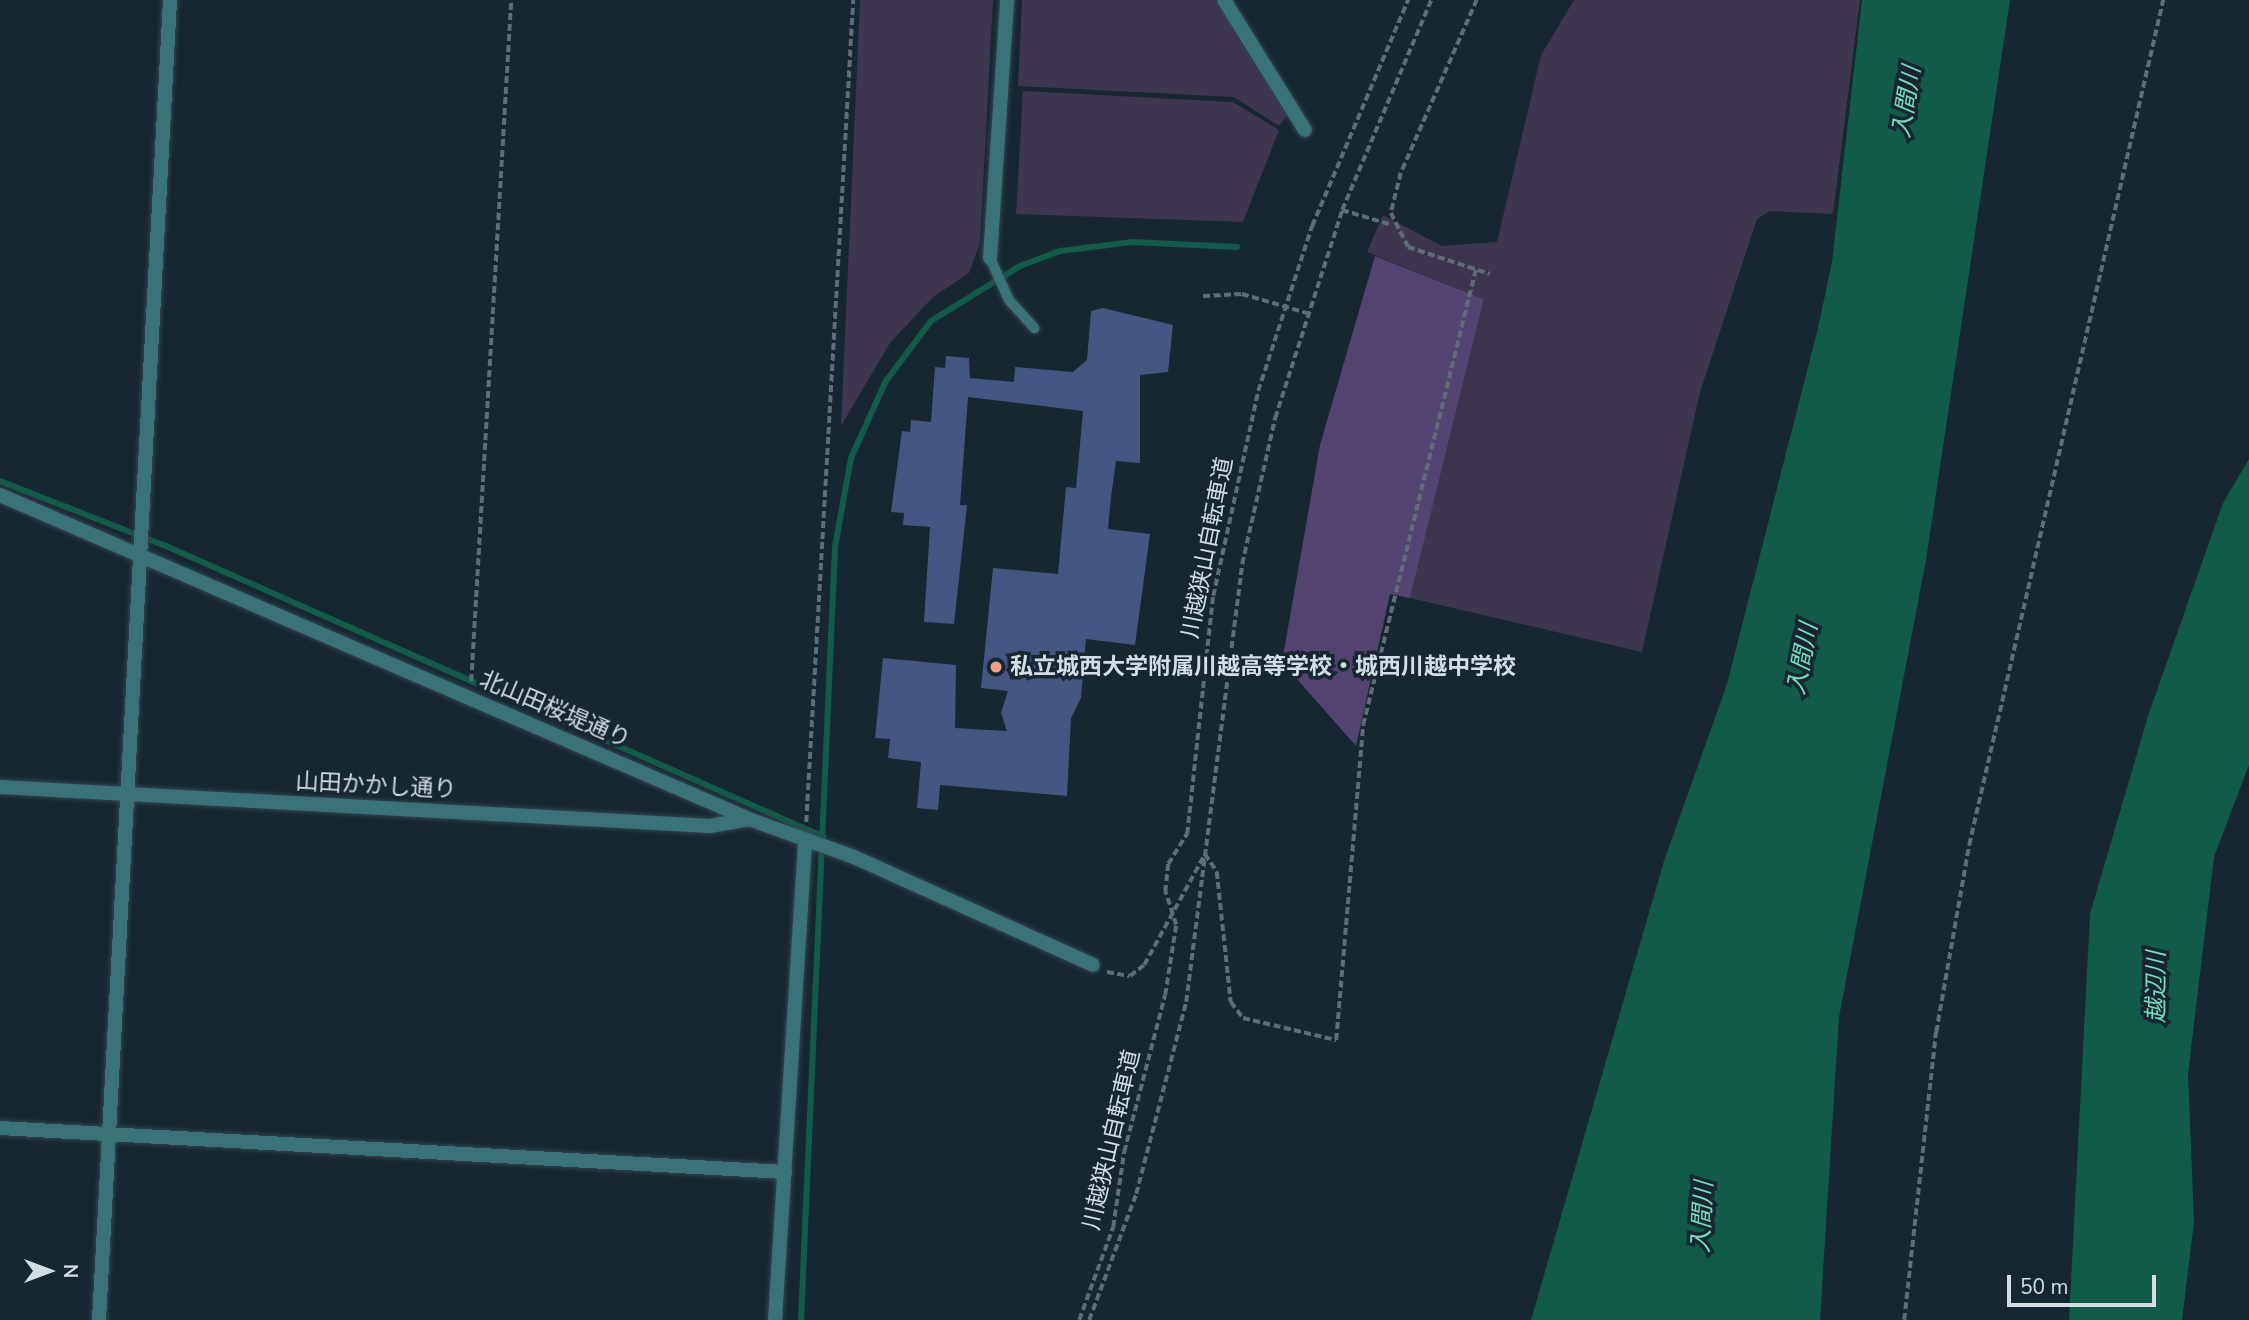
<!DOCTYPE html>
<meta charset="utf-8">
<style>
body{margin:0}
#map{position:relative;width:2249px;height:1320px;overflow:hidden;background:#162732;font-family:"Nunito Sans","Noto Sans JP",sans-serif}
div>[style]{position:absolute}
[style*='--x']{left:calc(var(--x)*1px);top:calc(var(--y)*1px);width:calc(var(--w)*1px);rotate:calc(var(--a)*1deg)}
.green>*{inset:0;background:#3e354f}
.forest>*{inset:0;background:#544471}
.water>*{inset:0;background:#125b48}
.stream>*{height:6px;margin:-3px;padding:0 3px;transform-origin:3px;border-radius:3px;background:#125b48}
.building>*{inset:0;background:#455683}
.path>*{height:3.5px;margin-top:-1.75px;transform-origin:0;background:repeating-linear-gradient(90deg,#5e6d76 0 7px,transparent 0 10.5px)}
.roads{filter:drop-shadow(0 0 2px #34444e) drop-shadow(0 0 2px #34444e)}
.service>*{height:10px;margin:-5px;padding:0 5px;transform-origin:5px;border-radius:5px;background:#397378}
.minor>*{height:14px;margin:-7px;padding:0 7px;transform-origin:7px;border-radius:7px;background:#397378}
.tertiary>*{height:14px;margin:-7px;padding:0 7px;transform-origin:7px;border-radius:7px;background:#397378}
.dots>*{width:19px;height:19px;translate:-50% -50%;box-sizing:border-box;border:4px solid #162732;border-radius:50%}
span{translate:-50% -50%;white-space:nowrap;text-align:center;line-height:1.15;-webkit-text-stroke:7px #162732;paint-order:stroke}
.street-label{font-size:23px;color:#d2dde4}
.poi-label{font-size:23px;color:#d2dde4;font-weight:700}
.left{translate:0 -50%;text-align:left}
.water-label{font-size:24px;color:#78dcbc;font-style:italic}
.north{position:absolute;left:14px;top:1236px;width:70px;height:70px;-webkit-text-stroke:5px #162732;paint-order:stroke;rotate:90deg;font-size:19px;font-weight:700;line-height:28px;text-align:center;color:#d2dde4}
.north::after{content:'';display:block;margin:auto;width:24px;height:32px;background:#d2dde4;clip-path:polygon(50% 0,100% 100%,50% 72%,0 100%)}
.scale{position:absolute;left:2007px;top:1275px;width:149px;height:32px;box-sizing:border-box;border:4px solid #d2dde4;border-top:0;padding-left:9px;font-size:21px;line-height:24px;white-space:nowrap;color:#d2dde4;-webkit-text-stroke:5px #162732;paint-order:stroke}
</style>
<div id="map">
<div class="green">
<i style="clip-path:polygon(860px 0,993px 0,980px 243px,969px 273px,933px 297px,890px 343px,841px 426px)"></i>
<i style="clip-path:polygon(1022px 0,1215px 0,1287px 116px,1279px 126px,1234px 97px,1018px 86px)"></i>
<i style="clip-path:polygon(1574px 0,1860px 0,1833px 214px,1770px 211px,1757px 219px,1700px 392px,1642px 652px,1410px 598px,1484px 299px,1367px 252px,1383px 215px,1442px 246px,1497px 242px,1541px 55px)"></i>
<i style="clip-path:polygon(1023px 91px,1233px 102px,1279px 130px,1243px 222px,1016px 214px)"></i>
</div>
<div class="forest">
<i style="clip-path:polygon(1375px 256px,1484px 299px,1410px 598px,1390px 594px,1356px 746px,1282px 662px,1320px 445px)"></i>
</div>
<div class="water">
<i style="clip-path:polygon(1862px 0,2010px 0,1926px 560px,1839px 1017px,1820px 1320px,1531px 1320px,1664px 861px,1727px 684px,1818px 328px,1832px 262px)"></i>
<i style="clip-path:polygon(2249px 459px,2249px 765px,2214px 857px,2188px 1074px,2194px 1222px,2182px 1320px,2069px 1320px,2090px 914px,2148px 716px,2223px 503px)"></i>
</div>
<div class="stream">
<i style="--x:0;--y:481;--w:178;--a:21.4"></i>
<i style="--x:166;--y:546;--w:719;--a:23.86"></i>
<i style="--x:801;--y:1320;--w:774;--a:-87.48"></i>
<i style="--x:835;--y:547;--w:90;--a:-79.8"></i>
<i style="--x:851;--y:458;--w:85;--a:-65.6"></i>
<i style="--x:886;--y:381;--w:75;--a:-53.1"></i>
<i style="--x:931;--y:321;--w:105;--a:-31.7"></i>
<i style="--x:1020;--y:266;--w:43;--a:-20.6"></i>
<i style="--x:1060;--y:251;--w:73;--a:-7.1"></i>
<i style="--x:1132;--y:242;--w:105;--a:2.7"></i>
</div>
<div class="building">
<i style="clip-path:polygon(1103px 308px,1173px 325px,1168px 372px,1140px 375px,1140px 463px,1116px 461px,1111px 497px,1108px 529px,1150px 534px,1135px 645px,1086px 639px,1081px 698px,1071px 718px,1067px 796px,940px 785px,938px 810px,917px 808px,921px 762px,888px 758px,890px 739px,875px 738px,883px 658px,956px 665px,955px 728px,1007px 731px,1001px 713px,1008px 691px,981px 688px,993px 568px,1058px 574px,1066px 487px,1076px 488px,1083px 411px,968px 397px,960px 505px,967px 505px,954px 624px,924px 622px,930px 527px,903px 525px,904px 513px,891px 512px,902px 431px,910px 432px,911px 420px,931px 422px,935px 367px,945px 368px,946px 356px,969px 358px,970px 378px,1014px 382px,1015px 367px,1073px 372px,1087px 360px,1091px 311px)"></i>
</div>
<div class="path">
<i style="--x:1477;--y:0;--w:189;--a:113.7"></i>
<i style="--x:1401;--y:173;--w:41;--a:104"></i>
<i style="--x:1391;--y:213;--w:38;--a:63"></i>
<i style="--x:1408;--y:247;--w:86;--a:18.2"></i>
<i style="--x:1342;--y:210;--w:52;--a:16.7"></i>
<i style="--x:1203;--y:296;--w:39;--a:-3"></i>
<i style="--x:1242;--y:294;--w:68;--a:16.3"></i>
<i style="--x:471;--y:681;--w:682;--a:-86.64"></i>
<i style="--x:806;--y:822;--w:823;--a:-86.73"></i>
<i style="--x:1107;--y:972;--w:23;--a:10"></i>
<i style="--x:1130;--y:976;--w:18;--a:-38"></i>
<i style="--x:1144;--y:965;--w:127;--a:-61.2"></i>
<i style="--x:1205;--y:854;--w:22;--a:56"></i>
<i style="--x:1217;--y:872;--w:131;--a:83.9"></i>
<i style="--x:1231;--y:1002;--w:20;--a:53"></i>
<i style="--x:1243;--y:1018;--w:96;--a:13.3"></i>
<i style="--x:1336;--y:1040;--w:316;--a:-85.1"></i>
<i style="--x:1363;--y:725;--w:469;--a:-76.1"></i>
<i style="--x:1079;--y:1320;--w:99;--a:-69.9"></i>
<i style="--x:1113;--y:1227;--w:76;--a:-81.7"></i>
<i style="--x:1124;--y:1152;--w:162;--a:-75.4"></i>
<i style="--x:1165;--y:995;--w:71;--a:-81.1"></i>
<i style="--x:1176;--y:925;--w:35;--a:-108"></i>
<i style="--x:1165;--y:892;--w:28;--a:-84"></i>
<i style="--x:1168;--y:864;--w:36;--a:-58"></i>
<i style="--x:1187;--y:834;--w:239;--a:-83.8"></i>
<i style="--x:1213;--y:596;--w:210;--a:-77.6"></i>
<i style="--x:1258;--y:391;--w:174;--a:-71.9"></i>
<i style="--x:1312;--y:226;--w:246;--a:-67"></i>
<i style="--x:1089;--y:1320;--w:134;--a:-69.5"></i>
<i style="--x:1136;--y:1194;--w:198;--a:-75.4"></i>
<i style="--x:1186;--y:1002;--w:442;--a:-82.7"></i>
<i style="--x:1242;--y:564;--w:150;--a:-77.3"></i>
<i style="--x:1275;--y:418;--w:219;--a:-72.1"></i>
<i style="--x:1342;--y:210;--w:228;--a:-67"></i>
<i style="--x:1904;--y:1320;--w:290;--a:-83.7"></i>
<i style="--x:1936;--y:1032;--w:190;--a:-80"></i>
<i style="--x:1969;--y:845;--w:867;--a:-77.07"></i>
</div>
<div class="roads">
<div class="service">
<i style="--x:990;--y:258;--w:46;--a:65.7"></i>
<i style="--x:1009;--y:300;--w:38;--a:48"></i>
</div>
<div class="minor">
<i style="--x:1224;--y:0;--w:153;--a:58.1"></i>
<i style="--x:990;--y:258;--w:259;--a:-86.2"></i>
<i style="--x:0;--y:495;--w:816;--a:23.39"></i>
<i style="--x:749;--y:819;--w:112;--a:19.9"></i>
<i style="--x:854;--y:857;--w:262;--a:24.3"></i>
<i style="--x:0;--y:787;--w:711;--a:3.14"></i>
<i style="--x:710;--y:826;--w:40;--a:-10"></i>
<i style="--x:0;--y:1128;--w:786;--a:3.21"></i>
<i style="--x:775;--y:1320;--w:480;--a:-86.4"></i>
</div>
<div class="tertiary">
<i style="--x:99;--y:1320;--w:1322;--a:-86.92"></i>
</div>
</div>
<div class="dots">
<i style="left:996px;top:667px;background:#f49e86"></i>
</div>
<div class="street-label">
<span style="left:1208px;top:548px;rotate:-79deg">川越狭山自転車道</span>
<span style="left:555px;top:710px;rotate:23deg">北山田桜堤通り</span>
<span style="left:376px;top:786px;rotate:3deg">山田かかし通り</span>
<span style="left:1112px;top:1140px;rotate:-77deg">川越狭山自転車道</span>
</div>
<div class="poi-label">
<span class="left" style="left:1010px;top:667px">私立城西大学附属川越高等学校・城西川越中学校</span>
</div>
<div class="water-label">
<span style="left:1907px;top:102px;rotate:-81deg">入間川</span>
<span style="left:1803px;top:659px;rotate:-79deg">入間川</span>
<span style="left:2157px;top:987px;rotate:-90deg">越辺川</span>
<span style="left:1703px;top:1217px;rotate:-87deg">入間川</span>
</div>
<div class="north">N</div>
<div class="scale">50 m</div>
</div>
